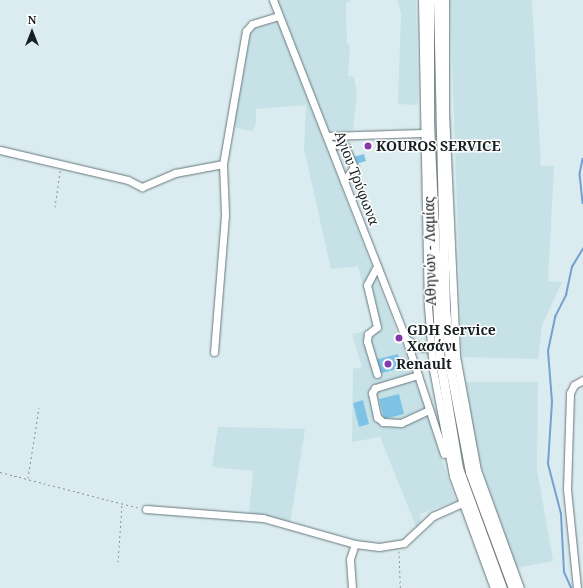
<!DOCTYPE html>
<meta charset="utf-8">
<style>
body{margin:0}
#map{position:relative;width:583px;height:588px;overflow:hidden;background:#daecf0;font-family:"Noto Serif",serif}
div>[style]{position:absolute}
[style*='--x']{left:calc(var(--x)*1px);top:calc(var(--y)*1px);width:calc(var(--w)*1px);rotate:calc(var(--a)*1deg)}
.built>*{inset:0;background:#c6e2e7}
.stream>*{height:1.5px;margin:-0.75px;padding:0 0.75px;transform-origin:0.75px;border-radius:0.75px;background:#75a0d0}
.building>*{inset:0;background:#7ec3e6}
.path>*{height:1px;margin-top:-0.5px;transform-origin:0;background:repeating-linear-gradient(90deg,#879497 0 2px,transparent 0 5px)}
.roads{filter:drop-shadow(0 0 1px #67777b) drop-shadow(0 0 1px #67777b)}
.minor>*{height:7px;margin:-3.5px;padding:0 3.5px;transform-origin:3.5px;border-radius:3.5px;background:#fff}
.major>*{height:9px;margin:-4.5px;padding:0 4.5px;transform-origin:4.5px;border-radius:4.5px;background:#fff}
.dots>*{width:11px;height:11px;translate:-50% -50%;box-sizing:border-box;border:2px solid #fff;border-radius:50%}
span{translate:-50% -50%;white-space:nowrap;text-align:center;line-height:1.15;-webkit-text-stroke:3px #fff;paint-order:stroke}
.poi-label{font-size:14px;color:#181f20;font-weight:700}
.left{translate:0 -50%;text-align:left}
.street-label{font-size:14px;color:#181f20}
.north{position:absolute;left:12px;top:12px;width:40px;height:40px;-webkit-text-stroke:3px #fff;paint-order:stroke;rotate:0deg;font-size:11px;font-weight:700;line-height:16px;text-align:center;color:#181f20}
.north::after{content:'';display:block;margin:auto;width:14px;height:18px;background:#181f20;clip-path:polygon(50% 0,100% 100%,50% 72%,0 100%)}
</style>
<div id="map">
<div class="built">
<i style="clip-path:polygon(277px 0,351px 0,346px 3px,346px 10px,347px 43px,350px 46px,348px 76px,354px 77px,357px 94px,353px 130px,329px 131px)"></i>
<i style="clip-path:polygon(397px 0,416px 0,418px 88px,418px 103px,415px 105px,398px 104px,401px 13px)"></i>
<i style="clip-path:polygon(450px 0,532px 0,541px 166px,554px 166px,548px 281px,562px 282px,542px 325px,538px 359px,462px 357px)"></i>
<i style="clip-path:polygon(278px 22px,412px 371px,455px 499px,456px 501px,420px 514px,421px 524px,417px 529px,380px 437px,352px 442px,353px 369px,362px 367px,352px 334px,374px 329px,358px 266px,331px 269px,304px 149px,306px 105px,256px 109px,256px 123px,252px 131px,233px 127px,250px 34px,257px 27px)"></i>
<i style="clip-path:polygon(466px 382px,538px 382px,537px 469px,553px 561px,517px 568px,478px 458px)"></i>
<i style="clip-path:polygon(218px 427px,305px 429px,290px 524px,249px 514px,253px 471px,212px 467px)"></i>
</div>
<div class="stream">
<i style="--x:583;--y:159;--w:15;--a:101"></i>
<i style="--x:580;--y:174;--w:29;--a:84"></i>
<i style="--x:571;--y:588;--w:17;--a:-114"></i>
<i style="--x:564;--y:572;--w:58;--a:-93"></i>
<i style="--x:561;--y:514;--w:52;--a:-104.6"></i>
<i style="--x:548;--y:464;--w:62;--a:-86.3"></i>
<i style="--x:552;--y:402;--w:51;--a:-94.5"></i>
<i style="--x:548;--y:351;--w:35;--a:-78"></i>
<i style="--x:555;--y:317;--w:25;--a:-63"></i>
<i style="--x:566;--y:295;--w:29;--a:-78"></i>
<i style="--x:572;--y:267;--w:21;--a:-59"></i>
</div>
<div class="building">
<i style="clip-path:polygon(364px 154px,366px 161px,352px 165px,350px 158px)"></i>
<i style="clip-path:polygon(398px 354px,401px 368px,378px 374px,374px 360px)"></i>
<i style="clip-path:polygon(399px 394px,404px 414px,384px 419px,379px 399px)"></i>
<i style="clip-path:polygon(363px 400px,369px 424px,359px 427px,353px 403px)"></i>
</div>
<div class="path">
<i style="--x:55;--y:207;--w:37;--a:-82"></i>
<i style="--x:0;--y:472;--w:144;--a:14.5"></i>
<i style="--x:28;--y:478;--w:71;--a:-81.1"></i>
<i style="--x:399;--y:551;--w:37;--a:88"></i>
<i style="--x:118;--y:562;--w:57;--a:-86"></i>
</div>
<div class="roads">
<div class="minor">
<i style="--x:273;--y:0;--w:364;--a:68.6"></i>
<i style="--x:406;--y:339;--w:121;--a:71.7"></i>
<i style="--x:422;--y:0;--w:306;--a:88.9"></i>
<i style="--x:428;--y:306;--w:63;--a:85.5"></i>
<i style="--x:433;--y:369;--w:109;--a:79.4"></i>
<i style="--x:453;--y:476;--w:119;--a:69.9"></i>
<i style="--x:445;--y:0;--w:113;--a:90"></i>
<i style="--x:445;--y:113;--w:243;--a:87.4"></i>
<i style="--x:456;--y:356;--w:116;--a:79.6"></i>
<i style="--x:477;--y:470;--w:126;--a:70"></i>
<i style="--x:327;--y:136;--w:96;--a:-1.8"></i>
<i style="--x:330;--y:144;--w:15;--a:8"></i>
<i style="--x:345;--y:146;--w:23;--a:67"></i>
<i style="--x:354;--y:167;--w:17;--a:126"></i>
<i style="--x:0;--y:150;--w:131;--a:13.2"></i>
<i style="--x:128;--y:180;--w:16;--a:27"></i>
<i style="--x:142;--y:187;--w:36;--a:-23"></i>
<i style="--x:175;--y:173;--w:49;--a:-10.6"></i>
<i style="--x:406;--y:339;--w:15;--a:32"></i>
<i style="--x:419;--y:347;--w:12;--a:9"></i>
<i style="--x:214;--y:352;--w:138;--a:-85.4"></i>
<i style="--x:225;--y:214;--w:50;--a:-92.3"></i>
<i style="--x:223;--y:164;--w:135;--a:-80.2"></i>
<i style="--x:246;--y:31;--w:9;--a:-49"></i>
<i style="--x:252;--y:24;--w:28;--a:-17"></i>
<i style="--x:377;--y:374;--w:34;--a:-107"></i>
<i style="--x:367;--y:341;--w:7;--a:-82"></i>
<i style="--x:368;--y:334;--w:11;--a:-38"></i>
<i style="--x:377;--y:327;--w:43;--a:-103.4"></i>
<i style="--x:367;--y:285;--w:21;--a:-62"></i>
<i style="--x:418;--y:375;--w:45;--a:163.2"></i>
<i style="--x:375;--y:388;--w:6;--a:121"></i>
<i style="--x:372;--y:393;--w:25;--a:78"></i>
<i style="--x:377;--y:417;--w:8;--a:40"></i>
<i style="--x:383;--y:422;--w:18;--a:3"></i>
<i style="--x:401;--y:423;--w:31;--a:-25"></i>
<i style="--x:146;--y:509;--w:117;--a:4.4"></i>
<i style="--x:263;--y:518;--w:96;--a:15.8"></i>
<i style="--x:355;--y:544;--w:24;--a:7"></i>
<i style="--x:379;--y:547;--w:25;--a:-9"></i>
<i style="--x:404;--y:543;--w:40;--a:-43"></i>
<i style="--x:433;--y:516;--w:32;--a:-24"></i>
<i style="--x:352;--y:588;--w:29;--a:-94"></i>
<i style="--x:350;--y:559;--w:16;--a:-72"></i>
<i style="--x:577;--y:588;--w:100;--a:-95.8"></i>
<i style="--x:567;--y:489;--w:96;--a:-88.2"></i>
<i style="--x:570;--y:393;--w:9;--a:-63"></i>
<i style="--x:574;--y:385;--w:10;--a:-29"></i>
</div>
<div class="major">
<i style="--x:429;--y:0;--w:122;--a:90"></i>
<i style="--x:429;--y:122;--w:238;--a:87.4"></i>
<i style="--x:440;--y:360;--w:109;--a:80.5"></i>
<i style="--x:458;--y:468;--w:128;--a:69.9"></i>
<i style="--x:438;--y:0;--w:308;--a:88.7"></i>
<i style="--x:445;--y:308;--w:64;--a:84.6"></i>
<i style="--x:451;--y:372;--w:102;--a:79.2"></i>
<i style="--x:470;--y:472;--w:124;--a:69.7"></i>
</div>
</div>
<div class="dots">
<i style="left:368px;top:146px;background:#8639ab"></i>
<i style="left:399px;top:338px;background:#8639ab"></i>
<i style="left:388px;top:364px;background:#8639ab"></i>
</div>
<div class="poi-label">
<span class="left" style="left:376px;top:146px">KOUROS SERVICE</span>
<span class="left" style="left:407px;top:338px">GDH Service<br>Χασάνι</span>
<span class="left" style="left:396px;top:364px">Renault</span>
</div>
<div class="street-label">
<span style="left:357px;top:178px;rotate:69deg">Αγίου Τρύφωνα</span>
<span style="left:430px;top:251px;rotate:-91deg">Αθηνών - Λαμίας</span>
</div>
<div class="north">N</div>
</div>
